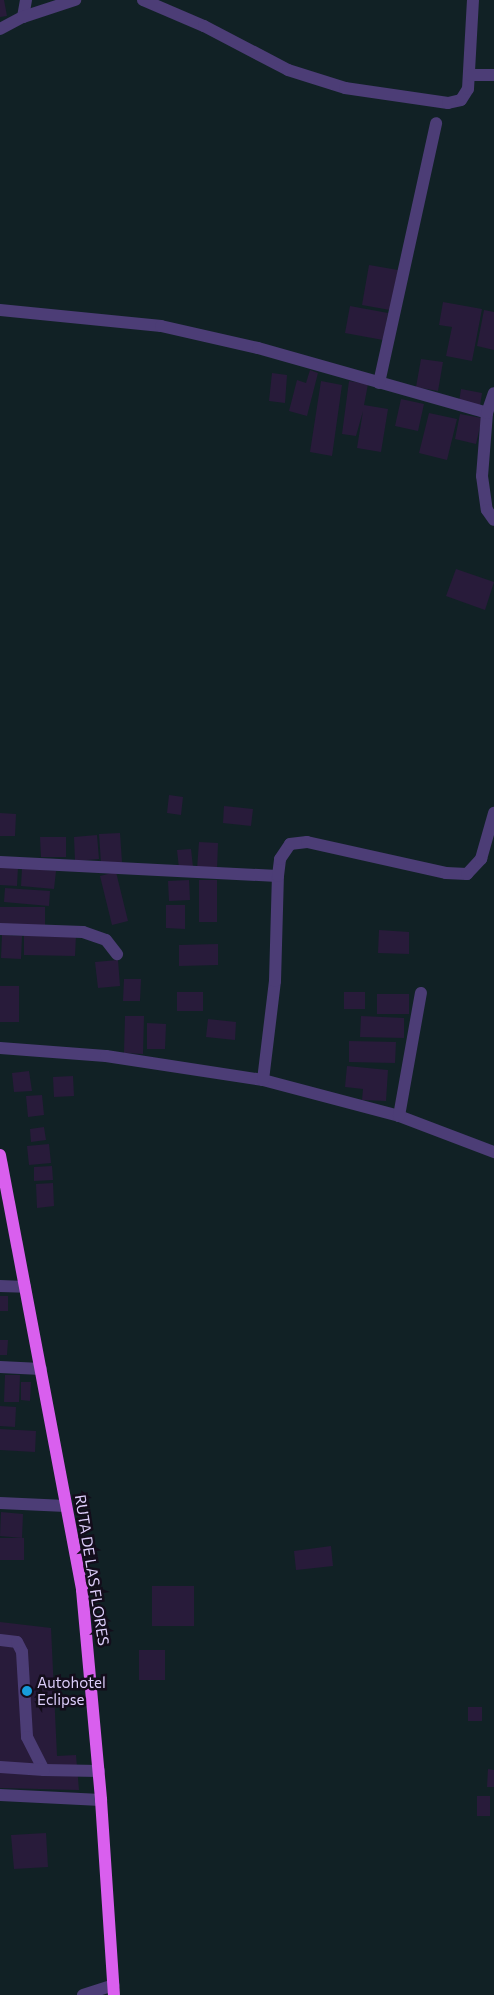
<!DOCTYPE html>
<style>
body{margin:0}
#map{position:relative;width:494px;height:1995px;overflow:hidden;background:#130d1b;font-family:Commissioner,sans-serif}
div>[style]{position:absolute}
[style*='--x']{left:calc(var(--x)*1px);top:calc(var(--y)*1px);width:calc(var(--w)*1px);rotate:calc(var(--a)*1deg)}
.green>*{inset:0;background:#112125}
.building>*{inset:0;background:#281b3a}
.minor>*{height:12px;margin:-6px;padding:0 6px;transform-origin:6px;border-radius:6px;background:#4c3d76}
.major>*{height:12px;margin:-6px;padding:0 6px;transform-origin:6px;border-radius:6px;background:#d95fee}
.dots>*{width:14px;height:14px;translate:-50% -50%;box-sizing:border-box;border:2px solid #130d1b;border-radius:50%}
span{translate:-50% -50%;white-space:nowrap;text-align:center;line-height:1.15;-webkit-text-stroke:5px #130d1b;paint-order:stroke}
.street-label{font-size:15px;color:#dccdfa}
.poi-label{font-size:15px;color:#dccdfa}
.left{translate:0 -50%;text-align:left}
</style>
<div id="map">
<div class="green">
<i style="clip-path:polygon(0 0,494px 0,494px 1995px,0 1995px)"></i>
</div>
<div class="building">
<i style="clip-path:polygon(0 0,4px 0,7px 16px,0 17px)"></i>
<i style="clip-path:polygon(369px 265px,398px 270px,390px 310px,362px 305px)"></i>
<i style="clip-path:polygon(443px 302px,482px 309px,472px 361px,446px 356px,452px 327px,439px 325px)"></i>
<i style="clip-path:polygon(350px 306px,388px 313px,383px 340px,345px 333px)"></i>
<i style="clip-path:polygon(484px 310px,494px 312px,494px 350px,477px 346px)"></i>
<i style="clip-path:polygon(421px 359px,443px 362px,438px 391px,416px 387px)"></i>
<i style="clip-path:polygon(310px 370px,318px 373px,307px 416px,289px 411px,297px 380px,306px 383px)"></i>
<i style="clip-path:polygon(272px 373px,287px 375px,285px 403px,269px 401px)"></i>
<i style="clip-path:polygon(321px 381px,342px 385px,332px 456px,310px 452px)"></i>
<i style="clip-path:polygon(349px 381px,368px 384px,364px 405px,388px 409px,381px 452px,357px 448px,363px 411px,356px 436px,342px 434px)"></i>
<i style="clip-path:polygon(461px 389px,482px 393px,480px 406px,459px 402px)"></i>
<i style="clip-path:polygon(401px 399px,424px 404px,418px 431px,395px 426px)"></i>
<i style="clip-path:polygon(429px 413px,457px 419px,447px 460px,419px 453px)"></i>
<i style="clip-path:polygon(460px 414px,482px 418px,476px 444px,455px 439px)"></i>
<i style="clip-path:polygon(456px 569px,494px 582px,485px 610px,446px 596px)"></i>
<i style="clip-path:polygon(169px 795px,183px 797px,181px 815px,167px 813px)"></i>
<i style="clip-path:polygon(224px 806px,253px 809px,251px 826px,223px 823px)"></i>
<i style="clip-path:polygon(0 813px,16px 814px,15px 836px,0 836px)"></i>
<i style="clip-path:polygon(120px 833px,122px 862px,101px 863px,99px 834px)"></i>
<i style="clip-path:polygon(97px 835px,99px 859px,75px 861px,74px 837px)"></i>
<i style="clip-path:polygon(40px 837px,66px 837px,66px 857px,41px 857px)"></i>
<i style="clip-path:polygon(199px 842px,218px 843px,217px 870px,197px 869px)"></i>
<i style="clip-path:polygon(191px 849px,193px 867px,179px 868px,177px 850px)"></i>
<i style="clip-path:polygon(0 866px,18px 867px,17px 886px,0 885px)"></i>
<i style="clip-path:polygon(22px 868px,56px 871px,54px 889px,21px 886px)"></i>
<i style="clip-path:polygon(116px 872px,128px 921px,112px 925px,100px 876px)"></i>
<i style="clip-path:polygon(189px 880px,190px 900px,169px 901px,168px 881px)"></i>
<i style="clip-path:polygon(199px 880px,217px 880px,217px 922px,199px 922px)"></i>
<i style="clip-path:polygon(5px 888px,50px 891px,49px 906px,4px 902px)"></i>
<i style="clip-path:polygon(166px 905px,185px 905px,185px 929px,166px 928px)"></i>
<i style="clip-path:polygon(0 907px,45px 907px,45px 926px,0 926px)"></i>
<i style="clip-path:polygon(379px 930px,409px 932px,409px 954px,378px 953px)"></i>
<i style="clip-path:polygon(24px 933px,76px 935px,75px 956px,24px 955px)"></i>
<i style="clip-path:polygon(2px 935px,22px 936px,21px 959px,1px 958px)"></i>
<i style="clip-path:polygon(218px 944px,218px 965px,179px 966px,179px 945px)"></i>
<i style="clip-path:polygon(118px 960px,120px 986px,98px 988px,95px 962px)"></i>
<i style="clip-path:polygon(124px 979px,141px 979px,140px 1001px,123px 1001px)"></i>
<i style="clip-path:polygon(0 986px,19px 986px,19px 1022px,0 1022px)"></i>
<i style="clip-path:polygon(177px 992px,203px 992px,203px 1011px,177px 1011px)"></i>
<i style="clip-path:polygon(344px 992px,365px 992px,365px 1009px,344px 1009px)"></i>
<i style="clip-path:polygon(377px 994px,409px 994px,409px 1014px,377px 1014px)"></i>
<i style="clip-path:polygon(125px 1016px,144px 1016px,143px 1054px,124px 1053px)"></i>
<i style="clip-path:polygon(361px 1016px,404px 1018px,404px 1038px,360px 1037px)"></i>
<i style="clip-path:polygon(208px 1019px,236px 1022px,235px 1040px,206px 1037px)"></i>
<i style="clip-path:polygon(147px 1023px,166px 1024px,165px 1049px,147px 1049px)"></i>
<i style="clip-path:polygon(349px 1041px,396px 1042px,395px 1063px,349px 1062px)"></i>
<i style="clip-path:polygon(347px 1066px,388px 1070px,386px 1101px,362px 1100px,363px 1089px,345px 1087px)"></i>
<i style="clip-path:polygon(29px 1071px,32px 1091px,14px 1092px,12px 1073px)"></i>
<i style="clip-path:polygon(73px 1076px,74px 1096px,54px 1097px,53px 1077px)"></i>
<i style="clip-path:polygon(42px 1095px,44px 1115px,28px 1117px,26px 1096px)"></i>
<i style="clip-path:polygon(44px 1127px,46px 1140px,31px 1142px,30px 1129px)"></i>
<i style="clip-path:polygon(49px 1144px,51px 1163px,29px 1165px,27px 1146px)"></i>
<i style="clip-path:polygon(52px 1166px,53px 1180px,34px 1181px,34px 1167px)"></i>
<i style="clip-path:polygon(53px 1183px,54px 1206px,37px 1208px,36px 1184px)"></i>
<i style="clip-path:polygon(0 1296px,8px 1296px,8px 1311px,0 1311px)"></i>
<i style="clip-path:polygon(0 1340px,8px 1340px,7px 1355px,0 1355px)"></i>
<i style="clip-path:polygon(5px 1375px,20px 1375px,19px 1402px,4px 1402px)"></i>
<i style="clip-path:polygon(21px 1382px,31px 1382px,30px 1401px,21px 1400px)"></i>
<i style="clip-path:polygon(0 1406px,16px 1407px,15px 1427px,0 1426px)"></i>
<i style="clip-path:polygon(0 1429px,36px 1431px,35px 1452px,0 1450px)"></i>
<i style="clip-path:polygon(1px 1512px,23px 1514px,22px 1538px,0 1536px)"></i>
<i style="clip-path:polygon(0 1538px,24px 1538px,24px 1560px,0 1560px)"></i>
<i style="clip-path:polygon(331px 1546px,333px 1566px,296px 1570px,294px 1551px)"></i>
<i style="clip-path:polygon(152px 1586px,194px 1586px,194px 1626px,152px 1626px)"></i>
<i style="clip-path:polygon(0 1622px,51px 1628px,57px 1756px,76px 1755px,79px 1790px,0 1788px)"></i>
<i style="clip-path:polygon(139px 1650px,165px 1650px,165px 1680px,139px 1680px)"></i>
<i style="clip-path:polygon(468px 1707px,482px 1707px,482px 1721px,468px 1721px)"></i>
<i style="clip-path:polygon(488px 1769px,494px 1770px,494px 1787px,487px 1787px)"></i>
<i style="clip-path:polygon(477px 1796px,490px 1796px,490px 1816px,477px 1816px)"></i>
<i style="clip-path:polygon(46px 1833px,48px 1867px,14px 1869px,11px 1835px)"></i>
</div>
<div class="minor">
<i style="--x:143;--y:0;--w:66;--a:23.1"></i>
<i style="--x:204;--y:26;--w:95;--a:27.6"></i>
<i style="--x:288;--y:70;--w:60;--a:17.5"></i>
<i style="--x:345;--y:88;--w:104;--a:8.3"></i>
<i style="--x:448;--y:103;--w:13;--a:-13"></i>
<i style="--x:461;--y:100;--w:13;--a:-58"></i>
<i style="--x:468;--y:89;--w:89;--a:-86.8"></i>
<i style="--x:23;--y:17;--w:17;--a:-80"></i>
<i style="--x:0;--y:29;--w:26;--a:-28"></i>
<i style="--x:23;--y:17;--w:55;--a:-18.1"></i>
<i style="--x:470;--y:75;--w:24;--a:0"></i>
<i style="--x:0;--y:310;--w:162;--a:5.7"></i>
<i style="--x:161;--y:326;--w:99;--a:12.8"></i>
<i style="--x:258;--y:348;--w:238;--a:15.8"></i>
<i style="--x:487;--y:413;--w:63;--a:94.5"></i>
<i style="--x:482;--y:476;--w:34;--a:82"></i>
<i style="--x:487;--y:510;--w:12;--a:55"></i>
<i style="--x:379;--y:383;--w:266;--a:-77.6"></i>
<i style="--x:487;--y:413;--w:21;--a:-71"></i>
<i style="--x:0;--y:862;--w:278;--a:2.9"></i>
<i style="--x:0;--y:929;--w:83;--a:2.1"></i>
<i style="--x:83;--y:932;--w:24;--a:19"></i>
<i style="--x:106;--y:940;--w:18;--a:52"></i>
<i style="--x:0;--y:1048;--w:106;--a:4.3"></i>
<i style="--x:106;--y:1056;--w:159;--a:8.7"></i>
<i style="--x:263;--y:1080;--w:141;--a:14.8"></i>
<i style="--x:399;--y:1116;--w:102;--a:20.8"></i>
<i style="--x:263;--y:1080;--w:100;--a:-83.1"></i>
<i style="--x:275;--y:981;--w:105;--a:-88.4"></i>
<i style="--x:278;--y:876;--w:17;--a:-83"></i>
<i style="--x:280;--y:859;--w:18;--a:-56"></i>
<i style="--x:290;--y:844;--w:17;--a:-7"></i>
<i style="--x:307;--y:842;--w:142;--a:12.6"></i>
<i style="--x:446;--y:873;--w:21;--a:3"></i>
<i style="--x:467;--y:874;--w:21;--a:-47"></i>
<i style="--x:481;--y:859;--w:48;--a:-74.2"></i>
<i style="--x:399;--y:1116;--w:125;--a:-79.9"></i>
<i style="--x:0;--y:1286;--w:25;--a:2"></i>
<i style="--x:0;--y:1367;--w:41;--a:2.8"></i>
<i style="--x:0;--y:1503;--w:66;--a:2.6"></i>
<i style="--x:0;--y:1640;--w:17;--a:7"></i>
<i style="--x:17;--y:1642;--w:11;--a:63"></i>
<i style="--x:22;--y:1652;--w:85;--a:86.6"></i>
<i style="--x:27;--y:1737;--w:37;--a:63"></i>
<i style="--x:44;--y:1770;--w:55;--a:1"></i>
<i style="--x:0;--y:1767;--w:44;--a:3.9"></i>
<i style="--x:0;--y:1795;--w:101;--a:2.8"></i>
<i style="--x:83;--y:1995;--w:32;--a:-18"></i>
</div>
<div class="major">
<i style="--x:0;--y:1155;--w:443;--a:79.3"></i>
<i style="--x:82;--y:1590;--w:211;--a:84.8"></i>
<i style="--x:101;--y:1800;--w:195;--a:86.2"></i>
</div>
<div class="dots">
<i style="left:27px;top:1691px;background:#179cdc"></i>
</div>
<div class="street-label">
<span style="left:92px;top:1570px;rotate:81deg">RUTA DE LAS FLORES</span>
</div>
<div class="poi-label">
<span class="left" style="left:37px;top:1691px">Autohotel<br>Eclipse</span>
</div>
</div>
